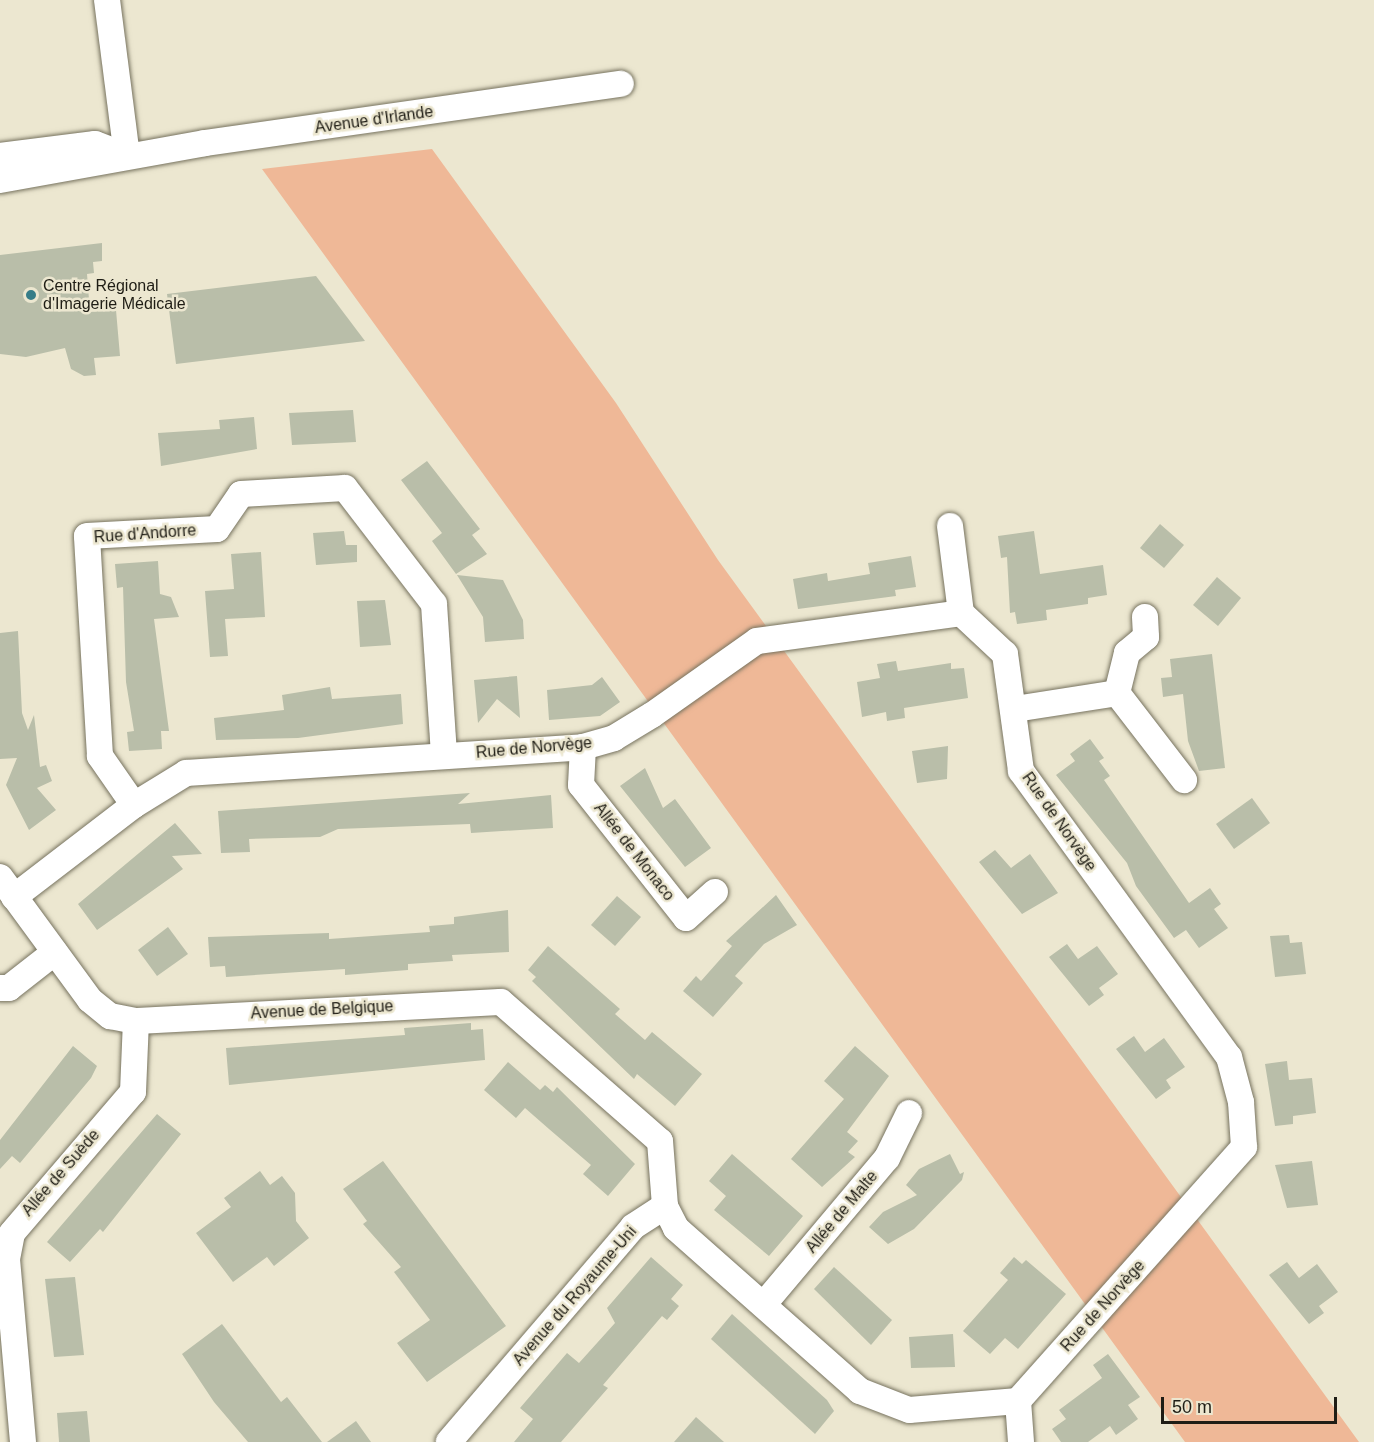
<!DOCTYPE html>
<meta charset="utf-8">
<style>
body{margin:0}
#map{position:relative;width:1374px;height:1442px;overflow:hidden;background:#ece7d0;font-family:Helvetica,sans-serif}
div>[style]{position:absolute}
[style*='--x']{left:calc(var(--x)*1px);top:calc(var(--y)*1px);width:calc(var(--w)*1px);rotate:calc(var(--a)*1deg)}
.green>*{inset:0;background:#efb897}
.building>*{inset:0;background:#b9bea9}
.roads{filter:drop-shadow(0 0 2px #77735f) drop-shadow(0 0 2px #77735f)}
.minor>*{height:26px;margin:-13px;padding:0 13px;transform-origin:13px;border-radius:13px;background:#fff}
.dots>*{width:16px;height:16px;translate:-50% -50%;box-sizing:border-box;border:3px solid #ece7d0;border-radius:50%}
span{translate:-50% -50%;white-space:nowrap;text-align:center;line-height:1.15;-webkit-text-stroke:5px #ece7d0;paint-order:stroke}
.street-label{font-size:16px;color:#1f1d15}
.poi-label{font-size:16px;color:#1f1d15}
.left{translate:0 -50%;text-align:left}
.scale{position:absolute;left:1161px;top:1397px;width:176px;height:27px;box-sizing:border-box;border:3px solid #1f1d15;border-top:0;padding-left:8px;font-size:18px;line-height:21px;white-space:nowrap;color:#1f1d15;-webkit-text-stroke:4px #ece7d0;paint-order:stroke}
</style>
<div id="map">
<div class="green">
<i style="clip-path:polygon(432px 149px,616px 403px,718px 560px,1359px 1442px,1185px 1442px,262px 169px)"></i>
</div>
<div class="building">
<i style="clip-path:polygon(102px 243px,102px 261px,93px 262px,94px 273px,87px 274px,90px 312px,116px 310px,120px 356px,94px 358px,96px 375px,84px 376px,71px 369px,65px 348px,26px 357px,0 354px,0 255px)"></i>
<i style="clip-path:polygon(316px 276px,365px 341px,176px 364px,167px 294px)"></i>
<i style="clip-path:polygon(353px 410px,356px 442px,292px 445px,289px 413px)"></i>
<i style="clip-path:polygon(254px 417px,257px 449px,161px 466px,158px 433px,220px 429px,219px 420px)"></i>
<i style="clip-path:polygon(427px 461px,480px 529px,472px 535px,487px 554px,456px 574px,432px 541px,442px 533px,401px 480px)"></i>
<i style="clip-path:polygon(1160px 524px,1184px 545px,1164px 568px,1140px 548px)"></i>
<i style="clip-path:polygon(344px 531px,346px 545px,357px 545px,357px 562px,316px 565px,313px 533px)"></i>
<i style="clip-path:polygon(1034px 531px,1040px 574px,1103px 565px,1107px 595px,1088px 598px,1088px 604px,1046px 610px,1047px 620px,1017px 624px,1015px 612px,1010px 613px,1007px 557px,1001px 558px,998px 536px)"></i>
<i style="clip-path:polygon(261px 552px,265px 617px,225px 619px,228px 656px,210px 657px,205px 591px,234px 589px,231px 554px)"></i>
<i style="clip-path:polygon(911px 556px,916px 587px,895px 590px,896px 596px,798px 609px,793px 579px,827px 573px,828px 581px,870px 574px,868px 563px)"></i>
<i style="clip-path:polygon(158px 561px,160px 594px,171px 597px,179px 617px,154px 619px,169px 731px,161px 731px,162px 749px,129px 751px,127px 732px,134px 731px,126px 682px,123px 587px,117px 588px,115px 564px)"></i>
<i style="clip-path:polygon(457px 575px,503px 580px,523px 620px,524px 639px,485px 642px,483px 617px)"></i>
<i style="clip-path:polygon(1217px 577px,1241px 598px,1218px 626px,1193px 605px)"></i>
<i style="clip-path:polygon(385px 600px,391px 645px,360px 647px,357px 601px)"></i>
<i style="clip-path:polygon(18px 631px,22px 713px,28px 730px,34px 715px,40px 767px,46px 765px,52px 781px,37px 788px,56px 810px,29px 830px,6px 785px,17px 758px,0 759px,0 633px)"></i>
<i style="clip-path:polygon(1212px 654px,1225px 768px,1199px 771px,1188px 741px,1183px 694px,1163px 697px,1161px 678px,1172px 677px,1170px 659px)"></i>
<i style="clip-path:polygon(896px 661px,898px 671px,951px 663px,951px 669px,964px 668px,968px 698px,904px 708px,905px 718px,887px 721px,886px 712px,862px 717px,857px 682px,880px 678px,877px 664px)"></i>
<i style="clip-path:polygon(517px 676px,520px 718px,497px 699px,478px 723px,474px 680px)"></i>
<i style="clip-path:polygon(602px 677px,620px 702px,600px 716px,549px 720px,547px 690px,592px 685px)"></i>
<i style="clip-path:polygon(330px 687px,332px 699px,401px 694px,403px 724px,298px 738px,216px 740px,214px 718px,284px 710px,282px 695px)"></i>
<i style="clip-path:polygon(1090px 739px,1104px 758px,1099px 761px,1110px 776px,1104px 780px,1189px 903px,1210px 888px,1221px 904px,1214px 909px,1228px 928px,1199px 948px,1186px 930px,1174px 938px,1136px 886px,1127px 863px,1056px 775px,1075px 761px,1070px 754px)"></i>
<i style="clip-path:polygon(948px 746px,947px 779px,917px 783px,912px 751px)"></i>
<i style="clip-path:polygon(645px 768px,663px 808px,675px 799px,711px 848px,685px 867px,620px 786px)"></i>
<i style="clip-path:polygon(470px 793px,458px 804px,551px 795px,553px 828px,471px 833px,470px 824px,338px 829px,320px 837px,249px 839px,250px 852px,221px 853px,218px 811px)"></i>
<i style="clip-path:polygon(1252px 798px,1270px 823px,1234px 849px,1216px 824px)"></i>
<i style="clip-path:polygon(175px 823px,202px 854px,172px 856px,183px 869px,97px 930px,78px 904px)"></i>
<i style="clip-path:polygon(995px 850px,1011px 868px,1030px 854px,1058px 893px,1022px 914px,979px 862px)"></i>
<i style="clip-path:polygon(776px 895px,797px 925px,764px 944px,735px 976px,743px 983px,713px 1017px,683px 991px,696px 976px,701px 981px,732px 946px,726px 941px)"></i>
<i style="clip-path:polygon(617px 896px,641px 917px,615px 946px,591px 925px)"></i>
<i style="clip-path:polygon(508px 910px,509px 952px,452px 955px,453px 961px,408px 964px,408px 970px,345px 975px,345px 969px,226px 977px,225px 966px,210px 967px,208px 937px,329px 933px,329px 939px,430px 932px,429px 926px,454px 924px,454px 917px)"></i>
<i style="clip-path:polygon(168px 927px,188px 954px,157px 976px,138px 950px)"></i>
<i style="clip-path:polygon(1289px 935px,1290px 943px,1302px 942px,1306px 974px,1275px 977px,1270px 936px)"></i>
<i style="clip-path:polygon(1067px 944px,1078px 959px,1097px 946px,1118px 974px,1099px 988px,1104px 995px,1089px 1006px,1049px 957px)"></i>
<i style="clip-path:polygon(548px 946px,620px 1009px,615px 1014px,645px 1040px,652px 1032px,702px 1074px,675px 1106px,637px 1074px,634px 1079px,532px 981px,536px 977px,528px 970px)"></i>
<i style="clip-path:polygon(471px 1023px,471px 1030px,483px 1029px,485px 1060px,229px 1085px,226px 1048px,405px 1035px,404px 1028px)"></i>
<i style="clip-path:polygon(1134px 1036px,1145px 1052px,1164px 1038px,1185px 1067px,1166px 1080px,1171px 1088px,1156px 1099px,1116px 1049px)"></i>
<i style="clip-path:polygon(73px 1046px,97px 1066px,91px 1078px,20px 1163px,12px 1156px,0 1169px,0 1140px)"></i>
<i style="clip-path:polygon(855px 1046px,889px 1076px,847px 1132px,858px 1141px,848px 1152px,855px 1157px,822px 1187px,791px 1159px,844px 1099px,824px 1081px)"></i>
<i style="clip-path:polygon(1287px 1061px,1289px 1080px,1312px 1078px,1316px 1113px,1293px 1116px,1293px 1124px,1275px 1126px,1265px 1064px)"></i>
<i style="clip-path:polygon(508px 1062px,540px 1090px,545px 1085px,553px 1092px,557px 1087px,635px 1164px,608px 1196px,583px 1174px,591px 1165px,549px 1129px,525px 1108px,516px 1118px,484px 1090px)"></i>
<i style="clip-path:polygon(157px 1114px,181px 1134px,103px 1232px,100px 1229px,70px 1262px,47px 1242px)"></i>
<i style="clip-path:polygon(732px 1154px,803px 1216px,769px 1256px,714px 1210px,726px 1196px,709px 1181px)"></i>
<i style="clip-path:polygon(950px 1154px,960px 1174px,964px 1172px,962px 1180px,914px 1229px,888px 1244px,869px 1227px,883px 1212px,917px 1195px,906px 1185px,919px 1169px)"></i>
<i style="clip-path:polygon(383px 1161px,506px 1326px,427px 1382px,397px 1343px,430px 1320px,394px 1272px,401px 1267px,363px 1224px,367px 1221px,343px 1189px)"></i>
<i style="clip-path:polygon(1312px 1161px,1318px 1205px,1287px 1208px,1275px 1165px)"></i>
<i style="clip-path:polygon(260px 1171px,270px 1185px,282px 1176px,295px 1193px,296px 1221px,309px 1238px,274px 1266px,267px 1257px,233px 1282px,196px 1233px,231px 1207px,224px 1198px)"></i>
<i style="clip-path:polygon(651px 1257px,683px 1285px,671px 1299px,679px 1306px,667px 1320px,662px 1316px,603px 1385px,608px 1388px,561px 1442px,514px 1442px,533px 1419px,520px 1408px,567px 1353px,579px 1363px,615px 1323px,607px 1308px)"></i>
<i style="clip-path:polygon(1014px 1257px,1022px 1264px,1026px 1260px,1066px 1294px,1018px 1349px,1005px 1338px,990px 1354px,963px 1331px,1008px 1280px,1000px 1273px)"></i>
<i style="clip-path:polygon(1287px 1262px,1299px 1278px,1317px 1264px,1338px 1292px,1319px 1306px,1324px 1313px,1309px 1324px,1269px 1275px)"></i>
<i style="clip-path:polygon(834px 1267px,892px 1320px,871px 1345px,814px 1289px)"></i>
<i style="clip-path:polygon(75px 1277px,84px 1355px,54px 1357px,45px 1279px)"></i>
<i style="clip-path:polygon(732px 1314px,827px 1400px,834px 1411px,815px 1434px,711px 1339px)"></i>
<i style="clip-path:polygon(222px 1324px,281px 1402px,287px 1397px,322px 1442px,248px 1442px,214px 1402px,182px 1354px)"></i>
<i style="clip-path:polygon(953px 1334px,955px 1367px,911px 1368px,909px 1337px)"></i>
<i style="clip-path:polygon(1108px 1354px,1140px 1397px,1128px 1405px,1138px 1419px,1116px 1435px,1110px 1426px,1088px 1442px,1061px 1442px,1052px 1429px,1066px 1419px,1059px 1410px,1102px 1378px,1093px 1365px)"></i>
<i style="clip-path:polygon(87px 1411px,90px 1442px,59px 1442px,57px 1413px)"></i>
<i style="clip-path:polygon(696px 1417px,724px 1442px,674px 1442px)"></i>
<i style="clip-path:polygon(356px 1421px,371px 1442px,327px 1442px)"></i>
</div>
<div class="roads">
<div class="minor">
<i style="--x:107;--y:0;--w:157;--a:82.7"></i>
<i style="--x:0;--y:156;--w:96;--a:-7.2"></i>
<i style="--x:95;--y:144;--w:34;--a:21"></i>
<i style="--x:0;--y:180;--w:208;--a:-10.2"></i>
<i style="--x:205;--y:143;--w:420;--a:-8.1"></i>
<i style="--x:950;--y:526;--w:88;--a:82.8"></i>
<i style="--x:1145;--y:617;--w:20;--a:87"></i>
<i style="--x:1146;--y:637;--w:25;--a:140"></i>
<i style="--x:1127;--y:653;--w:41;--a:104"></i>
<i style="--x:1117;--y:693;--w:110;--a:52.4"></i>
<i style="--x:1015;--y:709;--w:103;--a:-8.9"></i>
<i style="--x:583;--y:747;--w:38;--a:93"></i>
<i style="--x:581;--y:785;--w:169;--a:51.7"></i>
<i style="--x:686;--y:918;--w:39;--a:-42"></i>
<i style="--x:134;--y:805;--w:60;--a:-124.8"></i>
<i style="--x:100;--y:756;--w:220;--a:-93.4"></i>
<i style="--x:87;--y:536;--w:130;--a:-3.1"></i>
<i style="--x:217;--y:529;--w:42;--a:-55.6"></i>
<i style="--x:241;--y:494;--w:104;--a:-3.3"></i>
<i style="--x:345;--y:488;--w:146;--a:52.5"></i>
<i style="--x:434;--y:604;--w:152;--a:86.2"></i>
<i style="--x:0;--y:877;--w:152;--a:53.8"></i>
<i style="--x:90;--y:1000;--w:26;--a:39"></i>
<i style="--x:110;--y:1016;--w:26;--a:11"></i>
<i style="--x:136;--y:1021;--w:365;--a:-3"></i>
<i style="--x:501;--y:1002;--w:211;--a:41.2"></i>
<i style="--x:660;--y:1141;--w:65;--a:85.6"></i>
<i style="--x:665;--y:1206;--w:38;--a:147"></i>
<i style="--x:633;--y:1227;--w:283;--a:130.6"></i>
<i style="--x:14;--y:897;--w:151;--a:-37.5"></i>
<i style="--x:134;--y:805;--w:61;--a:-31.6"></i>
<i style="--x:186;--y:773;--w:398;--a:-3.7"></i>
<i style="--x:583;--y:747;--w:32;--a:-16"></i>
<i style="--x:614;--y:738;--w:44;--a:-31.2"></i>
<i style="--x:652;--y:715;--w:128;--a:-35.2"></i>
<i style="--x:757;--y:641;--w:206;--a:-7.8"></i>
<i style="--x:961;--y:613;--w:60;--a:43"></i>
<i style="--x:1005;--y:654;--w:118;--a:82.2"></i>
<i style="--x:1021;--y:771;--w:354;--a:54"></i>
<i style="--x:1229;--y:1057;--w:47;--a:75.1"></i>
<i style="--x:1241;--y:1102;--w:45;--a:86.2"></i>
<i style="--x:1244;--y:1147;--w:340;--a:131.7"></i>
<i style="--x:1018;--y:1401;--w:109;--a:175.3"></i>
<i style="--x:909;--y:1410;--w:53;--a:-158.8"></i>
<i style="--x:860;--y:1391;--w:246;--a:-138.5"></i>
<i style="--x:676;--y:1228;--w:25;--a:-117"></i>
<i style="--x:0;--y:988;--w:9;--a:0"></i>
<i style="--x:9;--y:988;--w:58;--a:-38"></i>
<i style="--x:764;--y:1304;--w:191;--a:-49.9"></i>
<i style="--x:887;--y:1158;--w:50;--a:-63.9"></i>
<i style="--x:1018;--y:1401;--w:41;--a:85.8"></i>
<i style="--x:23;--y:1442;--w:184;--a:-95"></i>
<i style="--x:7;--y:1259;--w:26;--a:-79"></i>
<i style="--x:12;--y:1233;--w:186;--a:-49.4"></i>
<i style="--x:133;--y:1092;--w:71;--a:-87.6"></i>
</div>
</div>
<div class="dots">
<i style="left:31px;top:295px;background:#367d88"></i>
</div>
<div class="street-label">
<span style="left:374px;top:120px;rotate:-8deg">Avenue d'Irlande</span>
<span style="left:145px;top:534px;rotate:-4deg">Rue d'Andorre</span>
<span style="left:534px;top:748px;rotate:-5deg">Rue de Norvège</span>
<span style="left:1059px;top:822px;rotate:55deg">Rue de Norvège</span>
<span style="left:634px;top:852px;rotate:52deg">Allée de Monaco</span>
<span style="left:322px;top:1010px;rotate:-3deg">Avenue de Belgique</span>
<span style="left:61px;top:1173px;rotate:-49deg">Allée de Suède</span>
<span style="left:842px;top:1212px;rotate:-50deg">Allée de Malte</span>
<span style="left:575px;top:1296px;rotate:-49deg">Avenue du Royaume-Uni</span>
<span style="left:1103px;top:1306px;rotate:-48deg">Rue de Norvège</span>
</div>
<div class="poi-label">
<span class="left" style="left:43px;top:295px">Centre Régional<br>d'Imagerie Médicale</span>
</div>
<div class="scale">50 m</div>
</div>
